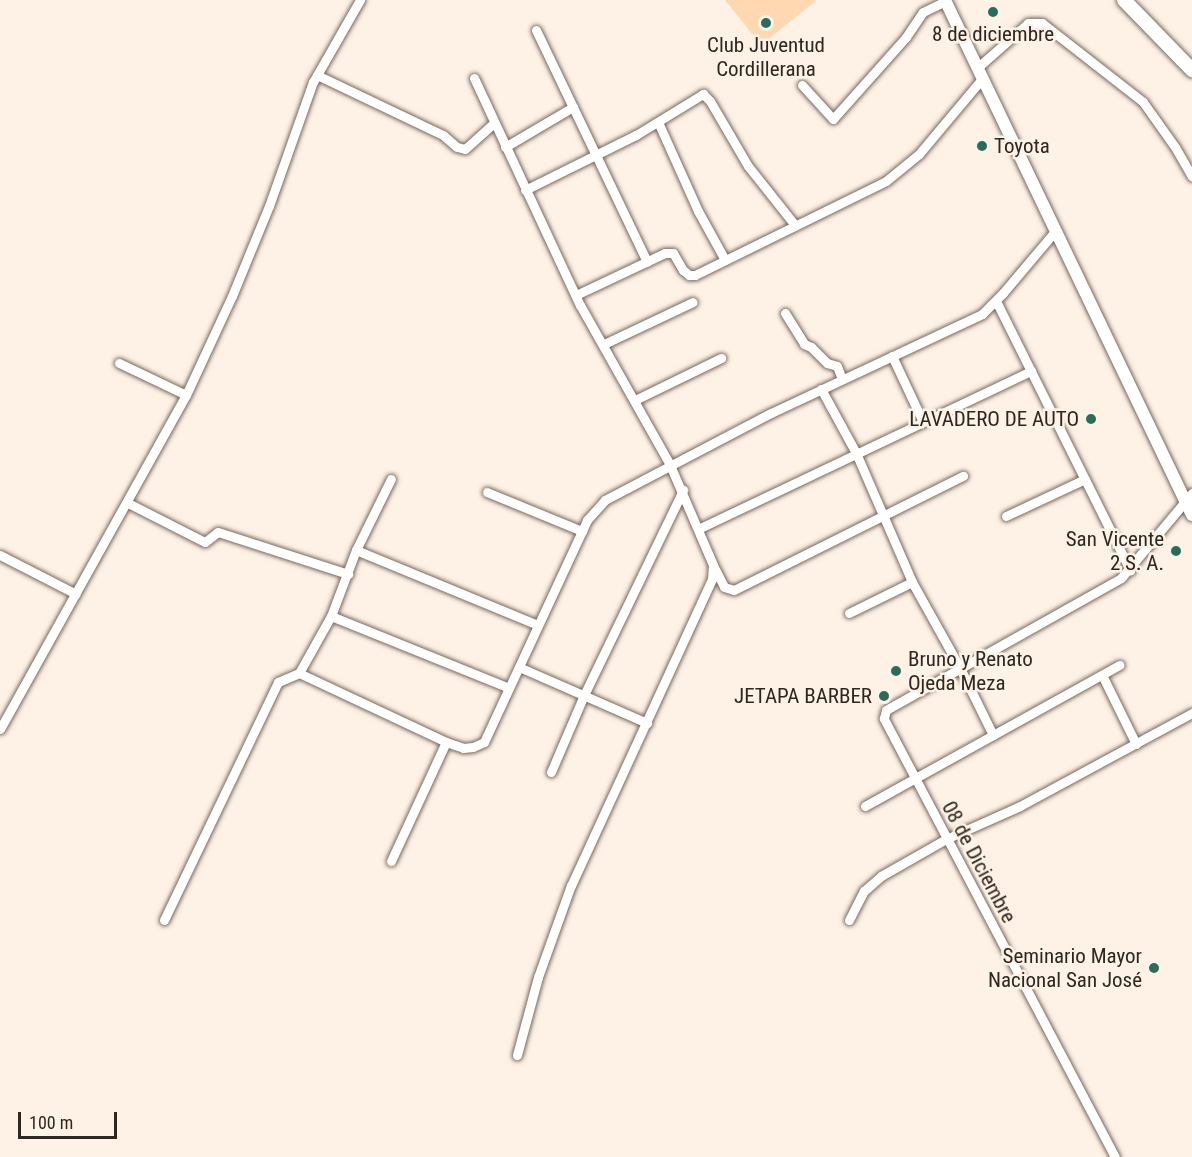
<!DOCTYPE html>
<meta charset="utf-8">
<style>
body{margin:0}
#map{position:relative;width:1192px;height:1157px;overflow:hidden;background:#fef1e5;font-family:"Roboto Condensed",sans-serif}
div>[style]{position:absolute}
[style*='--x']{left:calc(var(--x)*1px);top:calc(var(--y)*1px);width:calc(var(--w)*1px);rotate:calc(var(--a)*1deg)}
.green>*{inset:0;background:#ffd8b2}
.roads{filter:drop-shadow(0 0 2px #77695c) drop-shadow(0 0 2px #77695c)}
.minor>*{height:9px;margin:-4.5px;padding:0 4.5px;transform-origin:4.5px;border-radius:4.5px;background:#fff}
.major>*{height:12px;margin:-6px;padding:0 6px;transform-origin:6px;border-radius:6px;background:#fff}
.highway>*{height:14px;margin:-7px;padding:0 7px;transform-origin:7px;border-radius:7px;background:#fff}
.dots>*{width:16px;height:16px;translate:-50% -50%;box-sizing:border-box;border:3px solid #fef1e5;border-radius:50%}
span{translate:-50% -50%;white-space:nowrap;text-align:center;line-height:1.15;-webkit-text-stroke:5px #fef1e5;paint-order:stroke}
.poi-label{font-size:21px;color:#2d2721}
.left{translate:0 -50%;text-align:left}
.right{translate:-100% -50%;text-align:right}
.street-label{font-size:21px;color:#2d2721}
.scale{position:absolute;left:18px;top:1112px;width:99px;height:27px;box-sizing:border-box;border:3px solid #2d2721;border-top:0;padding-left:8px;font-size:18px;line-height:21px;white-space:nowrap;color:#2d2721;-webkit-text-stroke:4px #fef1e5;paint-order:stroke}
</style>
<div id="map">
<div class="green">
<i style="clip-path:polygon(725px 0,815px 0,816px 1px,761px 45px)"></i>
</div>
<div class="roads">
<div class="minor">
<i style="--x:536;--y:30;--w:257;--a:64.4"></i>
<i style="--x:977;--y:68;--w:68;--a:-41.4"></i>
<i style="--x:1028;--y:23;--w:14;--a:0"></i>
<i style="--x:1042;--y:23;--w:128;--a:38"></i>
<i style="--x:1143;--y:102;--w:55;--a:54.6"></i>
<i style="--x:1175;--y:147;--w:34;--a:60"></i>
<i style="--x:317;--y:75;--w:140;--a:25.5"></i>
<i style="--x:443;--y:135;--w:18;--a:41"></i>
<i style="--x:457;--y:147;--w:8;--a:14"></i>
<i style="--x:465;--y:149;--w:39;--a:-42"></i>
<i style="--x:474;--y:78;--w:251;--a:65"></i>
<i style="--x:580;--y:305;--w:184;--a:60.6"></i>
<i style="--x:670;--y:465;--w:109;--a:66.7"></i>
<i style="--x:713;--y:565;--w:14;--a:94"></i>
<i style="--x:712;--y:579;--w:337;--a:114.7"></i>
<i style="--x:571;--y:885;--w:98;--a:109.7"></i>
<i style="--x:538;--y:977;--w:81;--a:105.1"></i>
<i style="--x:802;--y:85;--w:46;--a:47.6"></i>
<i style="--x:833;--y:119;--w:110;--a:-48.3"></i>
<i style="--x:906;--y:37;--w:30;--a:-56"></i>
<i style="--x:923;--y:12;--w:25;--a:-26"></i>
<i style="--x:658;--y:122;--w:98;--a:65.8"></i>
<i style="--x:698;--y:211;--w:56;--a:61.1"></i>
<i style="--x:505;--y:147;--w:79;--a:-30.5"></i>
<i style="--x:525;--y:190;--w:124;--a:-26.4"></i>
<i style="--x:636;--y:135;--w:79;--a:-31.5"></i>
<i style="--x:703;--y:94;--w:10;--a:45"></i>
<i style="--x:710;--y:101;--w:75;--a:59.7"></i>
<i style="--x:748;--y:166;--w:75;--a:51.5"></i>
<i style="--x:576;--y:295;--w:98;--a:-25.3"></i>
<i style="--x:665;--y:253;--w:8;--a:0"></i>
<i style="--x:673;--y:253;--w:20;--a:60"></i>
<i style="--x:683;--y:270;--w:8;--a:40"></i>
<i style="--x:689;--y:275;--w:6;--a:0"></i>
<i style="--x:695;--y:275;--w:213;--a:-26.2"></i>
<i style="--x:886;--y:181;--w:43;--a:-39.3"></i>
<i style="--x:919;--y:154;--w:98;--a:-50"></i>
<i style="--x:996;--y:301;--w:301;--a:63.5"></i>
<i style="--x:785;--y:313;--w:36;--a:58"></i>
<i style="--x:804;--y:344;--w:8;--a:23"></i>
<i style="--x:811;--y:347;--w:23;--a:45"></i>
<i style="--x:827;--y:363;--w:10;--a:17"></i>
<i style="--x:837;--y:366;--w:14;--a:69"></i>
<i style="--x:604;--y:344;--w:98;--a:-25.3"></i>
<i style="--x:892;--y:356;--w:73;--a:64.8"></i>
<i style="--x:119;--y:363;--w:74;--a:25.5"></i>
<i style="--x:821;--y:389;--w:73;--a:61.3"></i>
<i style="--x:856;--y:453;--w:141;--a:66.5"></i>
<i style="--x:912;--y:582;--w:98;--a:60.8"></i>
<i style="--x:960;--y:668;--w:75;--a:63.8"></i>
<i style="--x:635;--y:400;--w:96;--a:-26"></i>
<i style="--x:487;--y:492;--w:103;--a:22.3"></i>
<i style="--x:128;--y:503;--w:86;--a:26.9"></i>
<i style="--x:205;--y:542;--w:16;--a:-38"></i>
<i style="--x:218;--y:532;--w:137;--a:17.9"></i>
<i style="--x:1006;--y:516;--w:87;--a:-25.1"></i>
<i style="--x:698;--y:529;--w:369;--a:-25.4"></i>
<i style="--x:356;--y:550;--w:197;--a:22.4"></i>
<i style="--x:0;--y:555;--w:85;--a:27.2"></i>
<i style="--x:714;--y:567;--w:22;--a:63"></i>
<i style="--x:724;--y:587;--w:10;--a:17"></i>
<i style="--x:734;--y:590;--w:256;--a:-26.5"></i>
<i style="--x:849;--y:613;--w:70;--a:-26.2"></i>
<i style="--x:331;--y:616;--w:192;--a:22"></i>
<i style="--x:519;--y:667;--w:140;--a:23.6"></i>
<i style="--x:299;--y:673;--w:162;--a:25.1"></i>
<i style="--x:446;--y:742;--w:18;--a:19"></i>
<i style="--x:463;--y:748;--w:10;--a:-6"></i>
<i style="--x:473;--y:747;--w:12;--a:-24"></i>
<i style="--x:484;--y:742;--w:245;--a:-65.1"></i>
<i style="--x:587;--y:520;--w:27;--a:-48"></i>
<i style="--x:605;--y:500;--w:187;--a:-27.7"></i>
<i style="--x:771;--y:413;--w:233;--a:-25.1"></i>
<i style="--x:982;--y:314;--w:30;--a:-45"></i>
<i style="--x:1003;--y:293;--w:82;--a:-49.9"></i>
<i style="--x:1102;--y:675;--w:77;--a:63.8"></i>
<i style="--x:0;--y:729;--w:382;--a:-60.9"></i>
<i style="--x:186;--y:395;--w:109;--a:-65.1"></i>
<i style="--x:232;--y:296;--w:97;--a:-67.7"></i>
<i style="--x:269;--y:206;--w:132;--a:-70.5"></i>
<i style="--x:313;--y:82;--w:95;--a:-60.2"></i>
<i style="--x:551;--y:772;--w:84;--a:-66.8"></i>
<i style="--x:584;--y:695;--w:228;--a:-64.2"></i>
<i style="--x:865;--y:806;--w:291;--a:-29"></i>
<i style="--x:391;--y:861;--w:131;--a:-65.2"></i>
<i style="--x:164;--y:920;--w:264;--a:-64.4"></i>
<i style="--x:278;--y:682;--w:23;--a:-23"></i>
<i style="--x:299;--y:673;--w:65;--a:-60.7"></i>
<i style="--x:331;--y:616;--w:71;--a:-69.3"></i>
<i style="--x:356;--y:550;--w:79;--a:-63.8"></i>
<i style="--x:849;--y:920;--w:33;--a:-63"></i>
<i style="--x:864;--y:891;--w:23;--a:-41"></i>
<i style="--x:881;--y:876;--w:75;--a:-29.6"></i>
<i style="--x:946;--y:839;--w:81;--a:-24"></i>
<i style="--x:1020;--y:806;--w:196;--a:-28.4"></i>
<i style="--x:1115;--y:1157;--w:496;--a:-117.8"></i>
<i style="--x:884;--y:718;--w:8;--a:-76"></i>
<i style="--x:886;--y:710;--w:270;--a:-29.3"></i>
<i style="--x:1121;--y:578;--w:111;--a:-50.1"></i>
</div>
<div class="major">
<i style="--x:945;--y:0;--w:571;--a:64.38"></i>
</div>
<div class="highway">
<i style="--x:1124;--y:0;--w:98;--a:45.8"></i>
</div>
</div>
<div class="dots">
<i style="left:993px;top:12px;background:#2a6d5d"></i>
<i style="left:766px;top:23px;background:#2a6d5d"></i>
<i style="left:982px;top:146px;background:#2a6d5d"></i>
<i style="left:1091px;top:419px;background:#2a6d5d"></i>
<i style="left:1176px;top:551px;background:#2a6d5d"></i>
<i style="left:896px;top:671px;background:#2a6d5d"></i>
<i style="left:884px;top:696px;background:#2a6d5d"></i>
<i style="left:1154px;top:968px;background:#2a6d5d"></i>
</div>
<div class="poi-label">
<span style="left:993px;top:34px">8 de diciembre</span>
<span style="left:766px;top:57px">Club Juventud<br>Cordillerana</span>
<span class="left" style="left:994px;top:146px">Toyota</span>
<span class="right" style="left:1079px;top:419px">LAVADERO DE AUTO</span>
<span class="right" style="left:1164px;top:551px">San Vicente<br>2 S. A.</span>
<span class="left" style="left:908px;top:671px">Bruno y Renato<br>Ojeda Meza</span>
<span class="right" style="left:872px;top:696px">JETAPA BARBER</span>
<span class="right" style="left:1142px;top:968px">Seminario Mayor<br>Nacional San José</span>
</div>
<div class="street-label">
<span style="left:979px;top:862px;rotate:62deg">08 de Diciembre</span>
</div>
<div class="scale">100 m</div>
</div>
